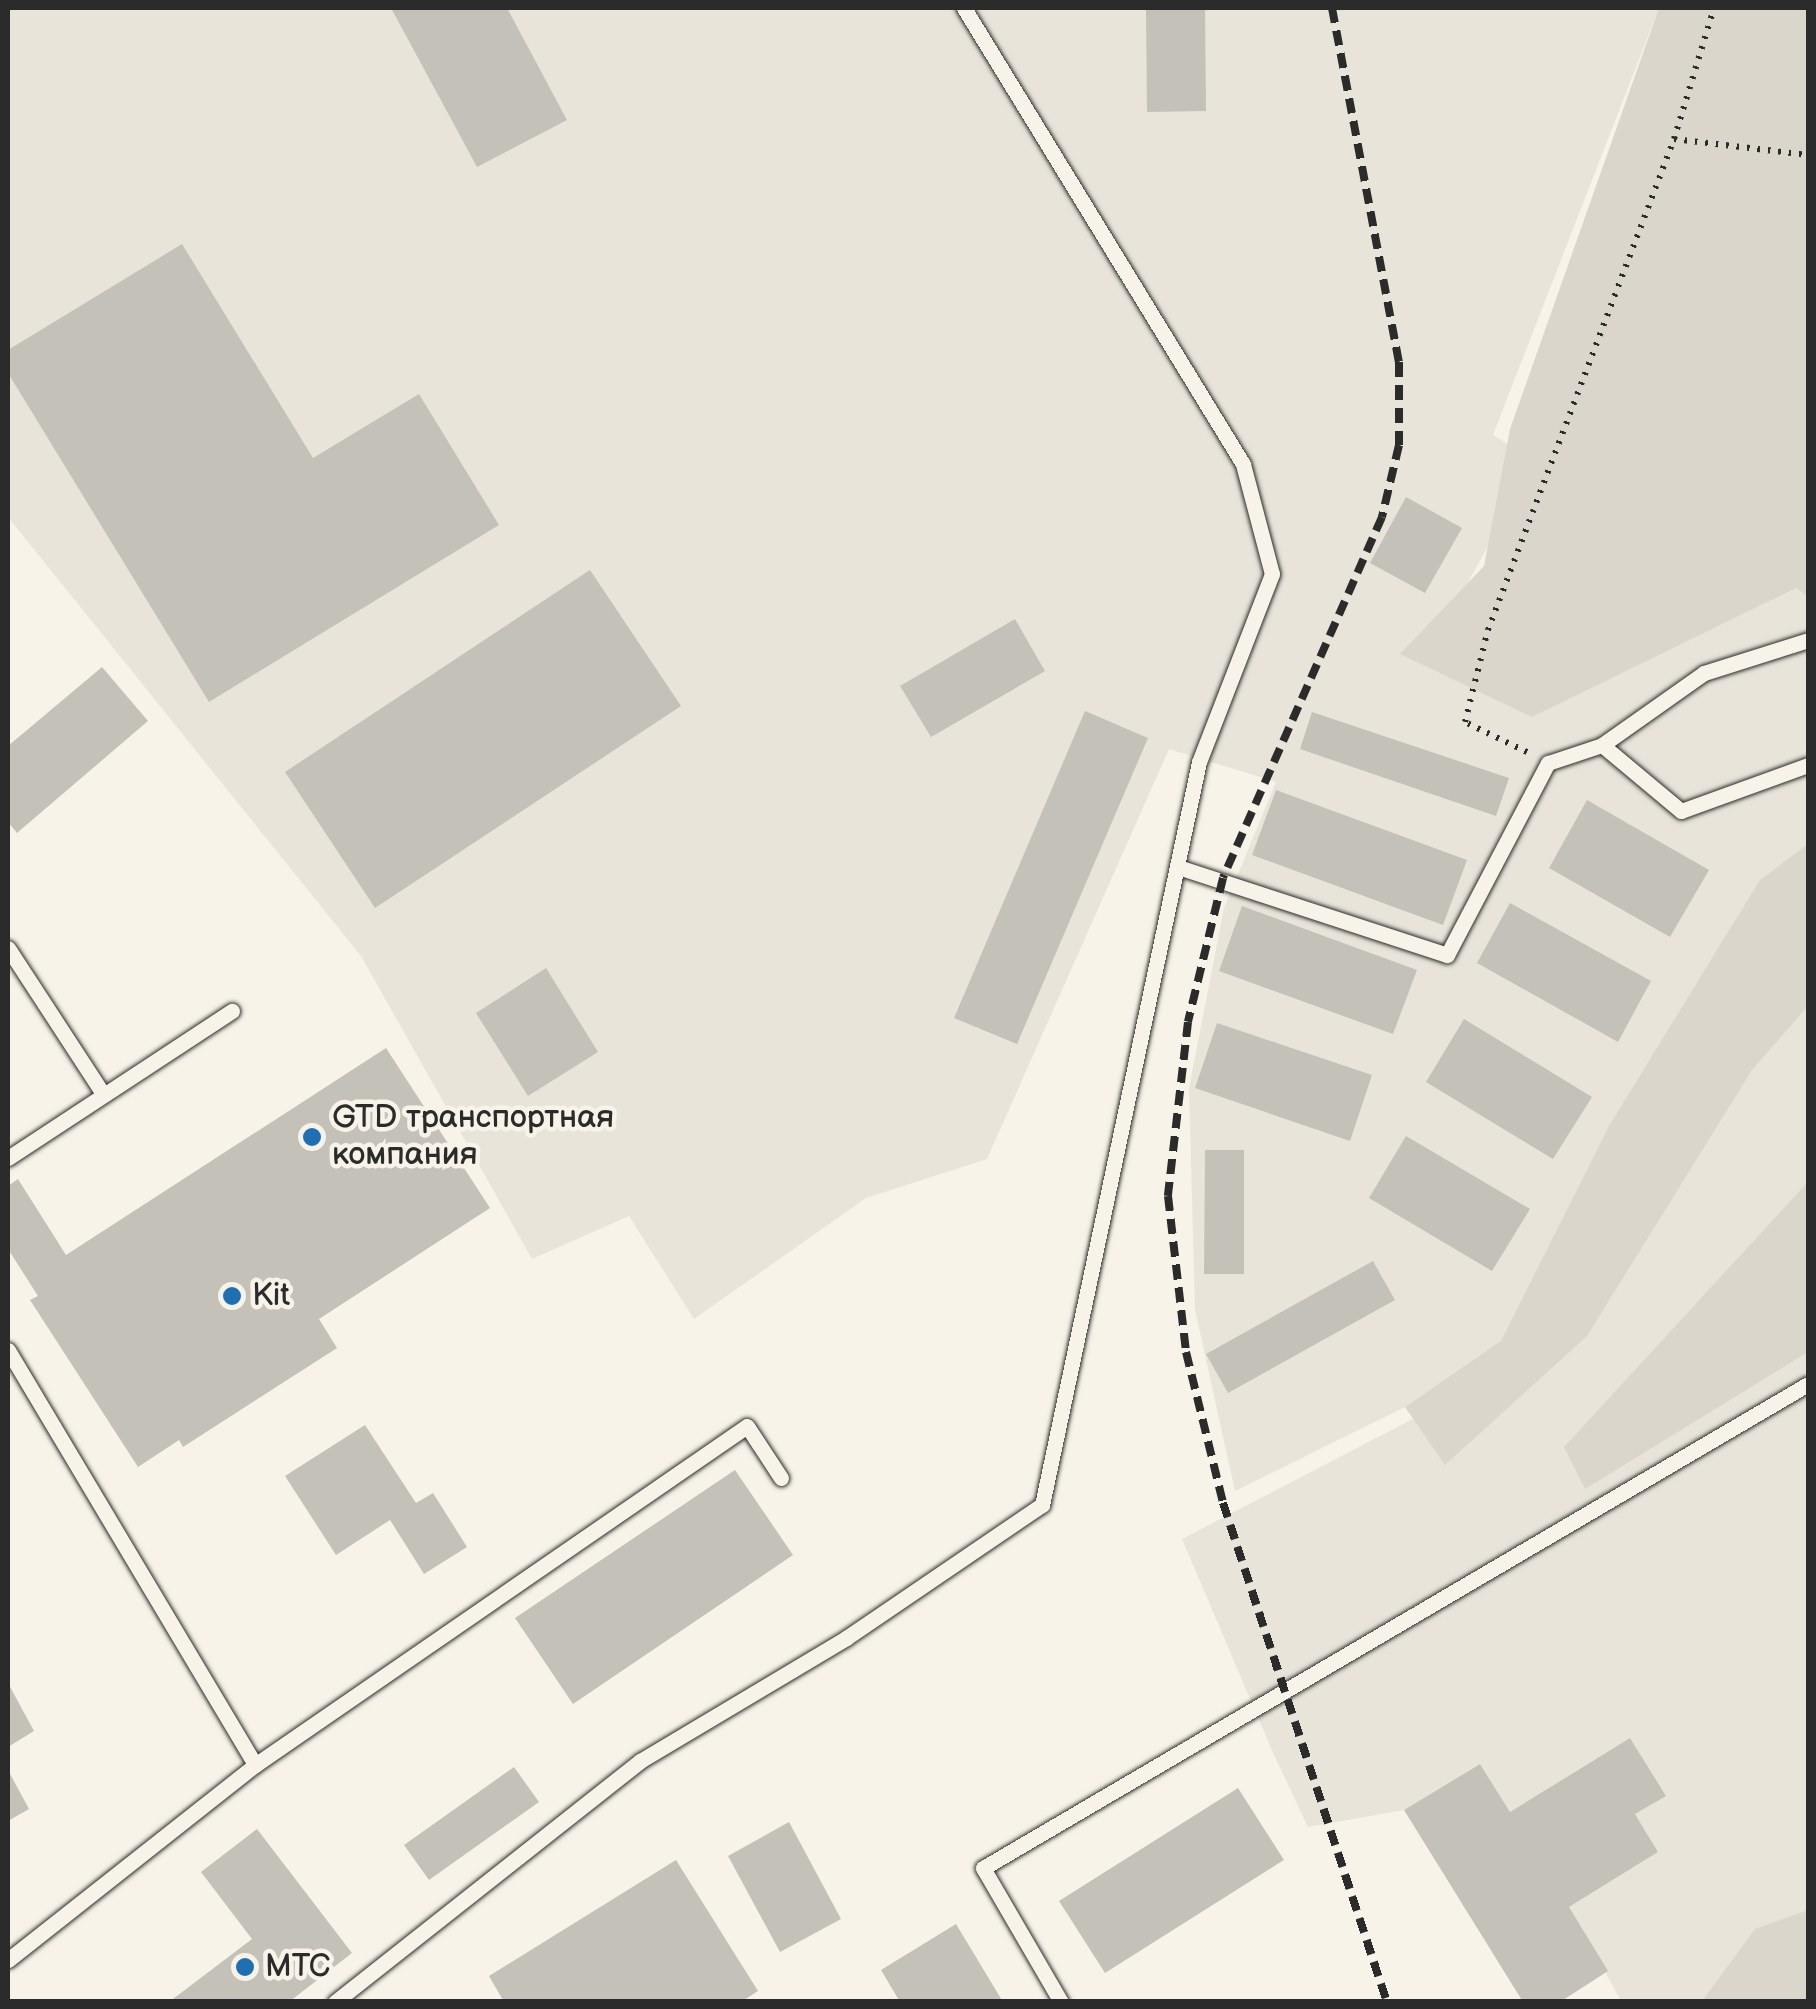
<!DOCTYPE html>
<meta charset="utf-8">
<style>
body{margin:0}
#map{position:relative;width:1816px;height:2009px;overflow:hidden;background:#f7f3e8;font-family:"Balsamiq Sans",sans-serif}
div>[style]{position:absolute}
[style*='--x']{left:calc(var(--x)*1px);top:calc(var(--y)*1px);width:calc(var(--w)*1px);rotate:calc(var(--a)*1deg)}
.built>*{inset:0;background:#e8e4da}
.green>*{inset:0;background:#dad6cc}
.building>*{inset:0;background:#c4c1b9}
.path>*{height:6px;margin-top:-3px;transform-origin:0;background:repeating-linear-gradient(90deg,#2b2b2b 0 2.5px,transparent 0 10.5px)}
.roads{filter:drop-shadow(0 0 2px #2b2b2b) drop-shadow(0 0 2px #2b2b2b)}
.lane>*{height:15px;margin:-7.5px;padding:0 7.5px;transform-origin:7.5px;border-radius:7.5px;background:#f7f3e8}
.rail>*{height:8px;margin-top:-4px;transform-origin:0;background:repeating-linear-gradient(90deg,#2b2b2b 0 15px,transparent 0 23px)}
.dots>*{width:28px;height:28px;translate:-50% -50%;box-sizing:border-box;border:5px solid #f7f3e8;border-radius:50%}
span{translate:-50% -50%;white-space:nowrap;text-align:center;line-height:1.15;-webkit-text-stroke:9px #f7f3e8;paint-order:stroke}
.poi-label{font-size:32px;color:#2b2b2b}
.left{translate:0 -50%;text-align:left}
.frame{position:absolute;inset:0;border:10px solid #2b2b2b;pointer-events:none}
</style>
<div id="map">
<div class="built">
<i style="clip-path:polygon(8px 8px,1659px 8px,1493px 435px,1535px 461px,1423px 664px,1796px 588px,1808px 597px,1808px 2001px,1621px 2001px,1569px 1907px,1658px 1852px,1635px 1814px,1665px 1795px,1630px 1738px,1510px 1812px,1480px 1764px,1404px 1810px,1308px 1827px,1274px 1755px,1182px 1539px,1430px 1410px,1495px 1347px,1405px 1407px,1235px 1491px,1195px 1310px,1189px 1088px,1224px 908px,1276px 782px,1169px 749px,987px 1159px,866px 1198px,694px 1319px,629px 1216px,532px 1259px,361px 956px,8px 517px)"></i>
</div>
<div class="green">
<i style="clip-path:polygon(1659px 8px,1808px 8px,1808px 597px,1796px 588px,1532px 717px,1400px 654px,1484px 566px,1510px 429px)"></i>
<i style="clip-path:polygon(1808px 844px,1808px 1006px,1752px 1070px,1587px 1336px,1445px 1465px,1405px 1407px,1501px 1341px,1609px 1126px,1760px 880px)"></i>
<i style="clip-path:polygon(1806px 1184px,1808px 1352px,1585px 1489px,1564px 1447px)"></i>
<i style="clip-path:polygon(1808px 1910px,1808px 2001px,1702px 2001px,1755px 1929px)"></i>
</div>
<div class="building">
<i style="clip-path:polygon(391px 8px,507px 8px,567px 120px,477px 167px)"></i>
<i style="clip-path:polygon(1146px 8px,1205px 8px,1206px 111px,1147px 112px)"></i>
<i style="clip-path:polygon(182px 244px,313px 458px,419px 394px,499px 525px,209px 702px,8px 373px,8px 350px)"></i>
<i style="clip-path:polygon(1406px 497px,1462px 528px,1425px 593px,1370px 563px)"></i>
<i style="clip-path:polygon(590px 570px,681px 706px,375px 908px,285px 772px)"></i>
<i style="clip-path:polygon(1015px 619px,1045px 671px,931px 737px,900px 686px)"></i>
<i style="clip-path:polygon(102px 667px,148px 721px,17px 833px,8px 822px,8px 746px)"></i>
<i style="clip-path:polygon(1085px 711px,1148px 738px,1017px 1044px,954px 1018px)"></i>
<i style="clip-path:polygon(1312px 712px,1509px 778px,1496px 816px,1300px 749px)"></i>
<i style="clip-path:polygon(1276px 790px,1467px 860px,1443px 925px,1252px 855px)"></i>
<i style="clip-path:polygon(1587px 800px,1709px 870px,1670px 937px,1549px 868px)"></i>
<i style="clip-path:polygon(1510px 903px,1651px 981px,1618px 1042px,1477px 963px)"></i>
<i style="clip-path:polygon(1242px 906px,1417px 970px,1393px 1034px,1219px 971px)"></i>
<i style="clip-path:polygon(546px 968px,598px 1052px,528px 1096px,476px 1013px)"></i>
<i style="clip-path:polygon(1464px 1019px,1592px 1097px,1553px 1159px,1426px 1082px)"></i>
<i style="clip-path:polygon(1217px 1023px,1372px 1075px,1350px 1141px,1195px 1088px)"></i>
<i style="clip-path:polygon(386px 1048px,490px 1208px,319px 1319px,337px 1348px,183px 1447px,179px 1440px,138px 1467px,30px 1300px,38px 1296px,8px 1249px,8px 1186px,18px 1179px,66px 1255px)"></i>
<i style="clip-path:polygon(1406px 1136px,1530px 1209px,1492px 1271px,1369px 1198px)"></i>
<i style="clip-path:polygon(1205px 1150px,1244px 1150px,1244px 1274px,1204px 1274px)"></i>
<i style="clip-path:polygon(1373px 1261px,1395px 1300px,1228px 1393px,1206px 1354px)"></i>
<i style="clip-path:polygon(365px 1425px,416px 1503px,433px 1493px,467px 1547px,424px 1574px,390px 1520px,336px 1555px,285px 1476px)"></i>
<i style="clip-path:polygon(735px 1470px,793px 1555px,573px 1704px,515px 1618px)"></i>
<i style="clip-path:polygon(8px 1683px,34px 1731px,8px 1747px)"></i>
<i style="clip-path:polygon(1630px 1738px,1666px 1796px,1635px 1814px,1658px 1852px,1569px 1907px,1608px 1971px,1560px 2002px,1523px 2002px,1404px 1810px,1480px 1764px,1510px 1812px)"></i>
<i style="clip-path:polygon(514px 1767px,539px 1802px,429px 1880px,404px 1845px)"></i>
<i style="clip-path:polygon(8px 1770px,29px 1809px,8px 1821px)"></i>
<i style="clip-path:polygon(1238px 1788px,1284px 1860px,1105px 1973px,1059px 1901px)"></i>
<i style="clip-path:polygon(789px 1822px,841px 1919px,780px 1952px,728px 1856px)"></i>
<i style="clip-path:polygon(257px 1829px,352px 1953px,289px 2002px,169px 2002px,252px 1939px,201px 1872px)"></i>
<i style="clip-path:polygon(676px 1860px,758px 1991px,741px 2002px,504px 2002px,489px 1976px)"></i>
<i style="clip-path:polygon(956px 1924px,1003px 2002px,900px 2002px,881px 1970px)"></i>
</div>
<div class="path">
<i style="--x:1674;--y:139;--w:137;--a:-73"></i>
<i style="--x:1527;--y:752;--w:69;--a:-154.2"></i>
<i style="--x:1465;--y:722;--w:95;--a:-76"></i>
<i style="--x:1488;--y:630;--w:525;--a:-69.25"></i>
<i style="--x:1674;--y:139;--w:135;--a:6.8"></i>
</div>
<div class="roads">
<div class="lane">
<i style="--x:1602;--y:745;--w:103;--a:39.9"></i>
<i style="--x:1681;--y:811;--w:135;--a:-19.9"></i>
<i style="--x:1178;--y:867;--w:283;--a:18.1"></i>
<i style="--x:1447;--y:955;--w:217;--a:-62.3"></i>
<i style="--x:1548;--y:763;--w:57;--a:-18.4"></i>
<i style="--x:1602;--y:745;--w:125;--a:-35.2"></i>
<i style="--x:1704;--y:673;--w:109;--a:-17.6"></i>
<i style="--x:8;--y:948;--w:174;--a:56.9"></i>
<i style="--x:8;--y:1158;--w:268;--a:-33.3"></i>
<i style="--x:8;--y:1350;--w:483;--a:59.2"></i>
<i style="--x:8;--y:1960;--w:315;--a:-38.3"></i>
<i style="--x:255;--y:1765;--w:597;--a:-34.57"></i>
<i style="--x:747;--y:1426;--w:62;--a:56.8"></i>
<i style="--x:335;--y:2002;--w:389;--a:-38.3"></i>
<i style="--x:640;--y:1761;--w:240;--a:-30.8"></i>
<i style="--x:846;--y:1638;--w:237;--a:-34.2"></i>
<i style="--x:1042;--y:1505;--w:759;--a:-78.07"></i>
<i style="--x:1199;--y:762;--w:202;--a:-68.8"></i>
<i style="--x:1272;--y:574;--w:114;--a:-104.8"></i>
<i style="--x:1243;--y:464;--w:535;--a:-121.46"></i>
<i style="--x:1061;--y:2002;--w:155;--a:-120.2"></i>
<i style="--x:983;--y:1868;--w:956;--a:-30.4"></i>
</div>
</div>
<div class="rail">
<i style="--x:1332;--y:8;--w:360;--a:79.3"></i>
<i style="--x:1399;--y:362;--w:83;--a:90"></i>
<i style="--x:1399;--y:445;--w:74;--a:103.3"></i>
<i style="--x:1382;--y:517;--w:394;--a:113.8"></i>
<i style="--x:1223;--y:878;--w:148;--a:103.7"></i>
<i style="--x:1188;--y:1022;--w:175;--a:96.6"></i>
<i style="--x:1168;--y:1196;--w:157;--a:83.4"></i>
<i style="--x:1186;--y:1352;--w:155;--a:76.2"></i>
<i style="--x:1223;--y:1503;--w:525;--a:71.81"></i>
</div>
<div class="dots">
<i style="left:312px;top:1137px;background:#1f6fb2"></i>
<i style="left:232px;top:1296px;background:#1f6fb2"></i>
<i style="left:245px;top:1967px;background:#1f6fb2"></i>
</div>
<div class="poi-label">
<span class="left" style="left:332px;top:1137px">GTD транспортная<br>компания</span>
<span class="left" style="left:252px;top:1296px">Kit</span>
<span class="left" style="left:265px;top:1967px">МТС</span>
</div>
<div class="frame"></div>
</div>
